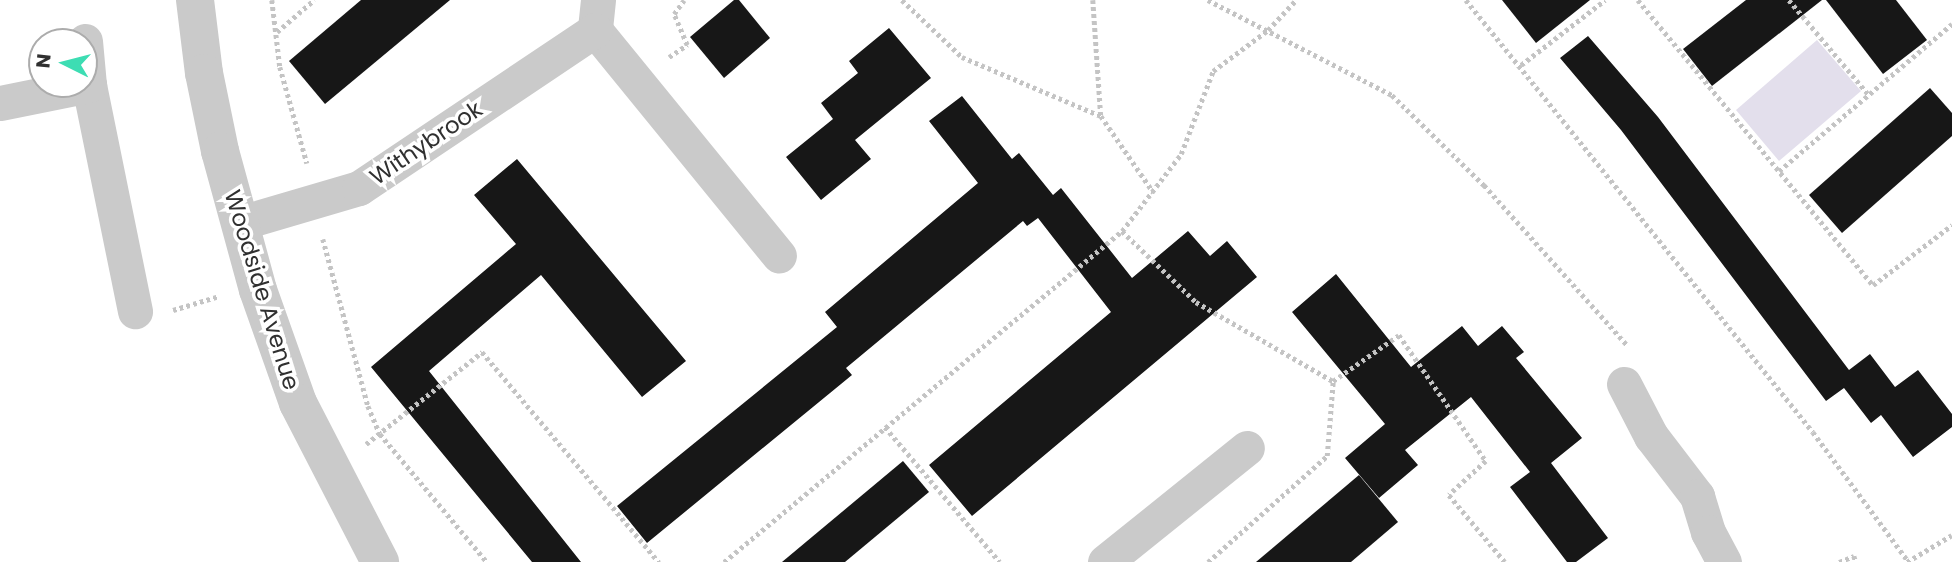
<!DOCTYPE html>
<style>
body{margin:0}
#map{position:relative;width:1952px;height:562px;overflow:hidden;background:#fff;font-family:Poppins,sans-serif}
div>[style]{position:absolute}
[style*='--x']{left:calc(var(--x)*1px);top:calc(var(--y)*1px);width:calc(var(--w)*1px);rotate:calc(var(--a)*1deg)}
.green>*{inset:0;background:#e3dfec}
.building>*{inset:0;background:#171717}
.path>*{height:4.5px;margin-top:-2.25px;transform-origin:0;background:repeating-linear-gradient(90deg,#c4c4c4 0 3.5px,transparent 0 7px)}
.minor>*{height:35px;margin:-17.5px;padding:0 17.5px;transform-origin:17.5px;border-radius:17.5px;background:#cacaca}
.tertiary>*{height:38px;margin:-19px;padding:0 19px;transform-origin:19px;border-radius:19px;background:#cacaca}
span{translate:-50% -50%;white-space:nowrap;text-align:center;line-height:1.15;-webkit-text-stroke:7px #fff;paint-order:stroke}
.street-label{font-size:23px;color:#303030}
.north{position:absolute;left:28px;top:28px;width:70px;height:70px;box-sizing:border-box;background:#fff;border:2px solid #acacac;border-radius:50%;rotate:276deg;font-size:19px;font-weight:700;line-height:28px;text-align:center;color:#303030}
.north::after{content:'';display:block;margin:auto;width:24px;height:32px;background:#3dddb3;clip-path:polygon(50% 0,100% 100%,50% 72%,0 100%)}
</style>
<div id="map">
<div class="green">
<i style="clip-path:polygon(1817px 40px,1861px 91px,1779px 161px,1736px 110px)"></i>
</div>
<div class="building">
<i style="clip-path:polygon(361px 0,450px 0,325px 104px,289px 61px)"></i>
<i style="clip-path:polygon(734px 0,739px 0,770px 38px,724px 78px,690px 37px)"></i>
<i style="clip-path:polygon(1502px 0,1590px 0,1536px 43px)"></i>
<i style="clip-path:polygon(1746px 0,1822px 0,1712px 86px,1683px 49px)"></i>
<i style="clip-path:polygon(1826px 0,1896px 0,1927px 40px,1883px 74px)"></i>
<i style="clip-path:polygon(889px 28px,931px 78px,855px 140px,871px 159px,821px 200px,786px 157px,833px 119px,821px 103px,858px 73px,849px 61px)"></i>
<i style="clip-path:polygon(1588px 36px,1658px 117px,1849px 370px,1870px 354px,1895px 387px,1918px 370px,1952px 414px,1952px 427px,1913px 457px,1881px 415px,1871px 423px,1844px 388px,1826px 401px,1621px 130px,1560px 58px)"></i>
<i style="clip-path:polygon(1930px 88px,1952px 113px,1952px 136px,1842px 233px,1809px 195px)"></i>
<i style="clip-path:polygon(962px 96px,1012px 159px,1019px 153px,1053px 195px,1061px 188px,1132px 278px,1188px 231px,1210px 256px,1227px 241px,1257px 277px,972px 516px,929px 465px,1111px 312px,1038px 218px,1027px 226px,1023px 221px,846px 368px,852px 375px,647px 543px,617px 506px,837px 327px,825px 312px,978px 183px,929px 121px)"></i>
<i style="clip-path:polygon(517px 159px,686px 361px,642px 397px,541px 275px,429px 371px,581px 562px,532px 562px,371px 367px,516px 244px,474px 195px)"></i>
<i style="clip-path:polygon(1336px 274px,1411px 367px,1462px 326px,1478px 346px,1502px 326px,1524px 352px,1516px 358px,1582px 438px,1551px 463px,1608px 538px,1576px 562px,1567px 562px,1510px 487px,1530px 472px,1471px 397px,1405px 450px,1418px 465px,1379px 498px,1345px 458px,1385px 424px,1292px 312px)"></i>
<i style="clip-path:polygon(903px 461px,929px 492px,845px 562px,782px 562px)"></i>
<i style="clip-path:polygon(1359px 475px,1398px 522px,1351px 562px,1256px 562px)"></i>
</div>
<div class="path">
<i style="--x:272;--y:0;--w:67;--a:83.2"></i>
<i style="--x:280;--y:67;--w:100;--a:74.3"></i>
<i style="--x:902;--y:0;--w:83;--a:43.5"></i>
<i style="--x:962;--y:57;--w:151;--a:23"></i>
<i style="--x:1093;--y:0;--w:116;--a:86.1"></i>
<i style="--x:1101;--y:116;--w:93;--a:55.5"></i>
<i style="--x:1208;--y:0;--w:207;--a:27.3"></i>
<i style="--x:1392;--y:95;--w:129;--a:44.4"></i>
<i style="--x:1484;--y:185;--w:216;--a:48.2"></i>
<i style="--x:1466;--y:0;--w:554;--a:51.23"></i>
<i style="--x:1813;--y:432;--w:160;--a:53.6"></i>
<i style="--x:1638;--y:0;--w:369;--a:50.5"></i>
<i style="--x:1873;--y:285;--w:99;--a:-37.2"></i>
<i style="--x:1789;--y:0;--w:124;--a:49.9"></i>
<i style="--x:277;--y:32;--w:49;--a:-40.9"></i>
<i style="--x:669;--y:57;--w:22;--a:-34"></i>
<i style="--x:687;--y:45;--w:34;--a:-113"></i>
<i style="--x:674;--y:14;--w:17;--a:-54"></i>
<i style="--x:1521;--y:65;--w:106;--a:-37.7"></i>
<i style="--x:1779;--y:171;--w:227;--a:-40.4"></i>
<i style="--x:1122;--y:231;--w:103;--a:43.8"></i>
<i style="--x:1196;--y:302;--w:158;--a:30"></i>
<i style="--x:323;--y:239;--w:173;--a:74.9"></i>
<i style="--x:368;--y:406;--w:30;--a:67"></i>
<i style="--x:380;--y:434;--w:167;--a:50.1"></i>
<i style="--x:173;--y:310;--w:48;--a:-16.9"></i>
<i style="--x:885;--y:427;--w:177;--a:49.6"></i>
<i style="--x:366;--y:444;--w:148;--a:-38.4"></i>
<i style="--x:482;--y:352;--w:275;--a:49.9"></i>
<i style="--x:724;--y:562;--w:518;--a:-39.75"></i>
<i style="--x:1122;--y:231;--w:97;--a:-52.5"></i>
<i style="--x:1181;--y:154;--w:89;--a:-68.9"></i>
<i style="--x:1213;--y:71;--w:69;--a:-36.7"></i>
<i style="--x:1268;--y:30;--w:41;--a:-47"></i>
<i style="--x:1208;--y:562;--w:159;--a:-41.7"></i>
<i style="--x:1327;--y:456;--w:75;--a:-85.4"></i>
<i style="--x:1333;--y:381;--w:80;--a:-34.9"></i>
<i style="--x:1399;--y:335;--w:153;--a:55.4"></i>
<i style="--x:1486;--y:461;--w:50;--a:137.4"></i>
<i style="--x:1449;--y:495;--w:87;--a:50.1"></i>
<i style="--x:1839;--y:562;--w:16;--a:-22"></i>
<i style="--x:1854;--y:556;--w:6;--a:72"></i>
<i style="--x:1907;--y:562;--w:52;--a:-31"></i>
</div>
<div class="minor">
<i style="--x:598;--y:0;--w:30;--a:96"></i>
<i style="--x:595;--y:30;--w:291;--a:50.8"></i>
<i style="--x:85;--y:41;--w:44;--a:84.8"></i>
<i style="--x:89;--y:85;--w:231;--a:78.5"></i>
<i style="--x:0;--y:103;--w:91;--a:-11.4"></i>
<i style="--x:240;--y:223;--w:124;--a:-16.4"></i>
<i style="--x:359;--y:188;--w:284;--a:-33.8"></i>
<i style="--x:1624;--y:384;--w:59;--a:62.6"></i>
<i style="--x:1651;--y:436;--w:76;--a:52.5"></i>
<i style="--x:1697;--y:496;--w:38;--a:73"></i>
<i style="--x:1708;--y:532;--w:34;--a:62"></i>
<i style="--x:1105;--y:562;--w:182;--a:-38.8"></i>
</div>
<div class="tertiary">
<i style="--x:195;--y:0;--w:74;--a:83"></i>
<i style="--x:204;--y:73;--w:80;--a:78.4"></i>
<i style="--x:220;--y:151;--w:144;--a:74.7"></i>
<i style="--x:258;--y:290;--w:120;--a:70.5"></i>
<i style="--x:298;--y:403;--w:179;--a:62.7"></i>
</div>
<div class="street-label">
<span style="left:426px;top:143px;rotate:-34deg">Withybrook</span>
<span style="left:262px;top:290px;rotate:73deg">Woodside Avenue</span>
</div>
<div class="north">N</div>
</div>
